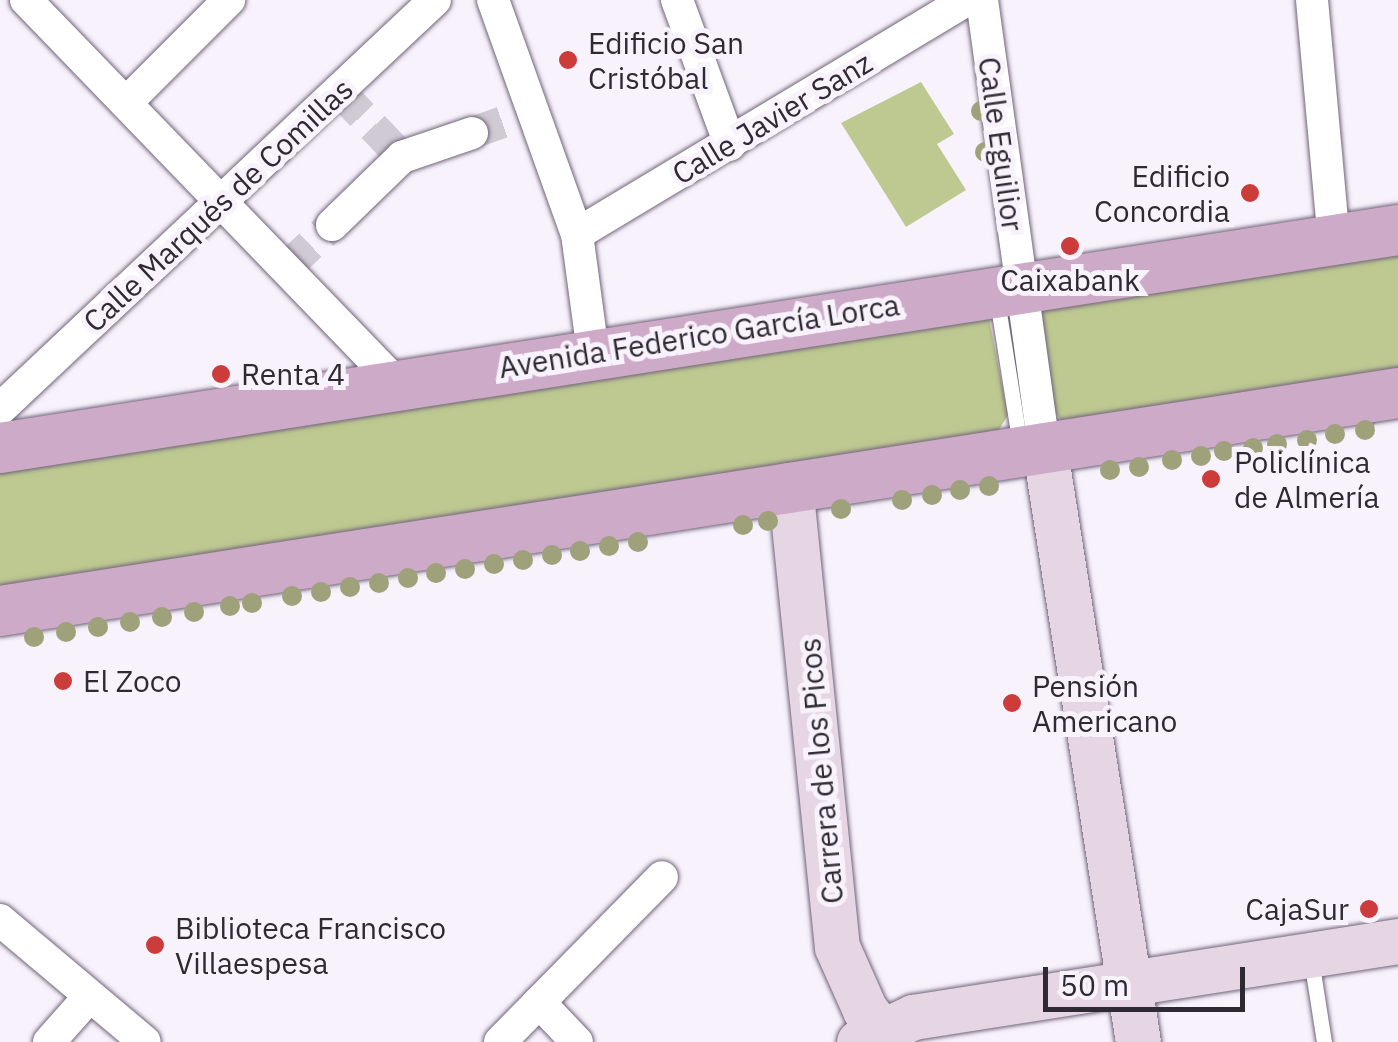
<!DOCTYPE html>
<meta charset="utf-8">
<style>
body{margin:0}
#map{position:relative;width:1398px;height:1042px;overflow:hidden;background:#f8f2fc;font-family:"IBM Plex Sans",sans-serif}
div>[style]{position:absolute}
[style*='--x']{left:calc(var(--x)*1px);top:calc(var(--y)*1px);width:calc(var(--w)*1px);rotate:calc(var(--a)*1deg)}
.green>*{inset:0;background:#bec891}
.street-tunnel>*{height:32px;margin-top:-16px;transform-origin:0;background:repeating-linear-gradient(90deg,#d0cad4 0 32px,transparent 0 48px)}
.roads{filter:drop-shadow(0 0 2px #706479) drop-shadow(0 0 2px #706479)}
.lane>*{height:15px;margin:-7.5px;padding:0 7.5px;transform-origin:7.5px;border-radius:7.5px;background:#fff}
.street>*{height:32px;margin:-16px;padding:0 16px;transform-origin:16px;border-radius:16px;background:#fff}
.secondary>*{height:45px;margin:-22.5px;padding:0 22.5px;transform-origin:22.5px;border-radius:22.5px;background:#e6d5e3}
.primary>*{height:50px;margin:-25px;padding:0 25px;transform-origin:25px;border-radius:25px;background:#cdaac7}
.trees>*{width:20px;height:20px;margin:-10px;border-radius:50%;background:#9ea17a}
.dots>*{width:28px;height:28px;translate:-50% -50%;box-sizing:border-box;border:5px solid #f8f2fc;border-radius:50%}
span{translate:-50% -50%;white-space:nowrap;text-align:center;line-height:1.15;-webkit-text-stroke:10px #f8f2fc;paint-order:stroke}
.poi-label{font-size:30px;color:#2e2932}
.left{translate:0 -50%;text-align:left}
.right{translate:-100% -50%;text-align:right}
.street-label{font-size:30px;color:#2e2932}
.scale{position:absolute;left:1043px;top:967px;width:202px;height:45px;box-sizing:border-box;border:5px solid #2e2932;border-top:0;padding-left:12px;font-size:30px;line-height:35px;white-space:nowrap;color:#2e2932;-webkit-text-stroke:8px #f8f2fc;paint-order:stroke}
</style>
<div id="map">
<div class="green">
<i style="clip-path:polygon(921px 82px,954px 134px,937px 144px,966px 190px,906px 227px,841px 123px)"></i>
<i style="clip-path:polygon(1398px 247px,1398px 374px,1373px 428px,1223px 402px,1066px 425px,1052px 410px,1040px 308px)"></i>
<i style="clip-path:polygon(988px 313px,1008px 415px,997px 433px,0 594px,0 464px)"></i>
</div>
<div class="street-tunnel">
<i style="--x:340;--y:92;--w:90;--a:46.4"></i>
<i style="--x:472;--y:133;--w:66;--a:-19.5"></i>
<i style="--x:287;--y:267;--w:62;--a:-43"></i>
</div>
<div class="roads">
<div class="lane">
<i style="--x:997;--y:300;--w:147;--a:81"></i>
<i style="--x:1311;--y:959;--w:84;--a:81.1"></i>
</div>
<div class="street">
<i style="--x:26;--y:0;--w:531;--a:45.99"></i>
<i style="--x:493;--y:0;--w:249;--a:70.3"></i>
<i style="--x:577;--y:234;--w:119;--a:82.3"></i>
<i style="--x:677;--y:0;--w:154;--a:69.9"></i>
<i style="--x:982;--y:0;--w:449;--a:82.1"></i>
<i style="--x:1312;--y:0;--w:241;--a:84.8"></i>
<i style="--x:126;--y:103;--w:146;--a:-45"></i>
<i style="--x:332;--y:225;--w:98;--a:-44.2"></i>
<i style="--x:402;--y:157;--w:74;--a:-18.9"></i>
<i style="--x:577;--y:234;--w:454;--a:-31"></i>
<i style="--x:0;--y:409;--w:597;--a:-43.24"></i>
<i style="--x:0;--y:920;--w:189;--a:40.1"></i>
<i style="--x:539;--y:1002;--w:55;--a:46.5"></i>
<i style="--x:49;--y:1042;--w:60;--a:-48.4"></i>
<i style="--x:500;--y:1042;--w:231;--a:-45.5"></i>
</div>
<div class="secondary">
<i style="--x:1044;--y:445;--w:604;--a:81.05"></i>
<i style="--x:790;--y:485;--w:464;--a:84.2"></i>
<i style="--x:837;--y:947;--w:69;--a:66"></i>
<i style="--x:865;--y:1010;--w:41;--a:50.9"></i>
<i style="--x:859;--y:1042;--w:60;--a:-24.8"></i>
<i style="--x:913;--y:1017;--w:491;--a:-8.9"></i>
</div>
<div class="primary">
<i style="--x:0;--y:448;--w:1415;--a:-8.86"></i>
<i style="--x:0;--y:611;--w:1415;--a:-8.86"></i>
</div>
</div>
<div class="trees">
<i style="left:981px;top:111px"></i>
<i style="left:985px;top:152px"></i>
<i style="left:1365px;top:430px"></i>
<i style="left:1335px;top:434px"></i>
<i style="left:1307px;top:440px"></i>
<i style="left:1277px;top:444px"></i>
<i style="left:1253px;top:448px"></i>
<i style="left:1224px;top:451px"></i>
<i style="left:1201px;top:456px"></i>
<i style="left:1172px;top:460px"></i>
<i style="left:1139px;top:467px"></i>
<i style="left:1110px;top:470px"></i>
<i style="left:989px;top:486px"></i>
<i style="left:960px;top:490px"></i>
<i style="left:932px;top:495px"></i>
<i style="left:902px;top:500px"></i>
<i style="left:841px;top:509px"></i>
<i style="left:768px;top:521px"></i>
<i style="left:743px;top:525px"></i>
<i style="left:638px;top:542px"></i>
<i style="left:609px;top:546px"></i>
<i style="left:580px;top:551px"></i>
<i style="left:552px;top:555px"></i>
<i style="left:523px;top:560px"></i>
<i style="left:494px;top:564px"></i>
<i style="left:465px;top:569px"></i>
<i style="left:436px;top:573px"></i>
<i style="left:408px;top:578px"></i>
<i style="left:379px;top:583px"></i>
<i style="left:350px;top:587px"></i>
<i style="left:321px;top:592px"></i>
<i style="left:292px;top:596px"></i>
<i style="left:252px;top:603px"></i>
<i style="left:230px;top:606px"></i>
<i style="left:194px;top:612px"></i>
<i style="left:162px;top:617px"></i>
<i style="left:130px;top:622px"></i>
<i style="left:98px;top:627px"></i>
<i style="left:66px;top:632px"></i>
<i style="left:34px;top:637px"></i>
</div>
<div class="dots">
<i style="left:568px;top:60px;background:#cb3c3a"></i>
<i style="left:1250px;top:193px;background:#cb3c3a"></i>
<i style="left:1070px;top:246px;background:#cb3c3a"></i>
<i style="left:221px;top:374px;background:#cb3c3a"></i>
<i style="left:1211px;top:479px;background:#cb3c3a"></i>
<i style="left:63px;top:681px;background:#cb3c3a"></i>
<i style="left:1012px;top:703px;background:#cb3c3a"></i>
<i style="left:1369px;top:909px;background:#cb3c3a"></i>
<i style="left:155px;top:945px;background:#cb3c3a"></i>
</div>
<div class="poi-label">
<span class="left" style="left:588px;top:60px">Edificio San<br>Cristóbal</span>
<span class="right" style="left:1230px;top:193px">Edificio<br>Concordia</span>
<span style="left:1070px;top:280px">Caixabank</span>
<span class="left" style="left:241px;top:374px">Renta 4</span>
<span class="left" style="left:1234px;top:479px">Policlínica<br>de Almería</span>
<span class="left" style="left:83px;top:681px">El Zoco</span>
<span class="left" style="left:1032px;top:703px">Pensión<br>Americano</span>
<span class="right" style="left:1349px;top:909px">CajaSur</span>
<span class="left" style="left:175px;top:945px">Biblioteca Francisco<br>Villaespesa</span>
</div>
<div class="street-label">
<span style="left:772px;top:118px;rotate:-31deg">Calle Javier Sanz</span>
<span style="left:1001px;top:144px;rotate:82deg">Calle Eguilior</span>
<span style="left:218px;top:205px;rotate:-43deg">Calle Marqués de Comillas</span>
<span style="left:699px;top:336px;rotate:-9deg">Avenida Federico García Lorca</span>
<span style="left:821px;top:771px;rotate:-95deg">Carrera de los Picos</span>
</div>
<div class="scale">50 m</div>
</div>
